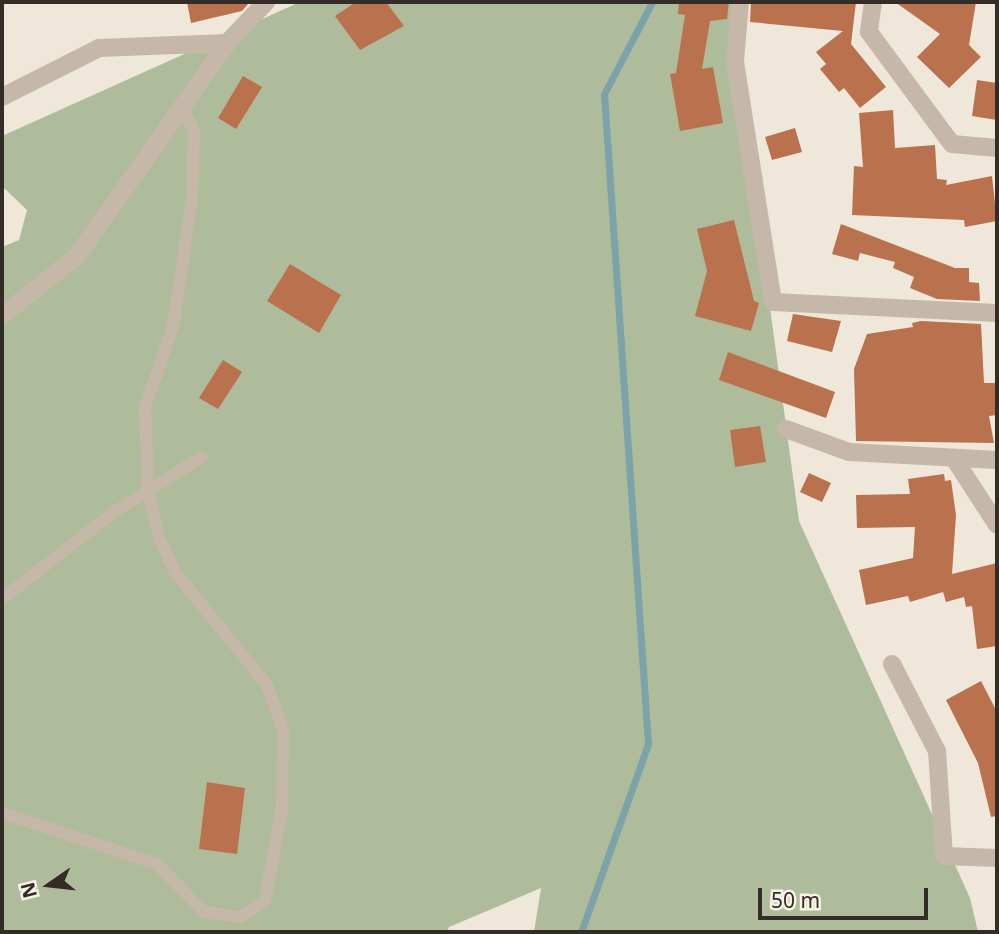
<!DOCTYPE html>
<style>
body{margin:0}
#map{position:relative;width:999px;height:934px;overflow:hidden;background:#efe7da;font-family:"Noto Sans",sans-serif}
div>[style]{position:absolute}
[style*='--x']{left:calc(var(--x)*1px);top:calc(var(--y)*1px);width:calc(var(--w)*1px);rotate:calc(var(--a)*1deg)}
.green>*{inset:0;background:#afbc9c}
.stream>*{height:7px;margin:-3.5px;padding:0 3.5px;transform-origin:3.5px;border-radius:3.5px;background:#7ca3a9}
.building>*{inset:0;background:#ba714d}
.service>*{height:12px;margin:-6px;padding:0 6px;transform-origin:6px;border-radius:6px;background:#c5b8a8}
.minor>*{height:18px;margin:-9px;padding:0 9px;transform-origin:9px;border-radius:9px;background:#c5b8a8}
span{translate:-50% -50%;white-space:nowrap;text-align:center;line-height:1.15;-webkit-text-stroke:7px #f7f1e6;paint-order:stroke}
.frame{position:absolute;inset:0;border:4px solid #332c27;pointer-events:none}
.north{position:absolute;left:14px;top:850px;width:70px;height:70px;-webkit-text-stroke:5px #f7f1e6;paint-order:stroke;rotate:256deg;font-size:19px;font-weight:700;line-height:28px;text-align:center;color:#332c27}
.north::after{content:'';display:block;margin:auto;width:24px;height:32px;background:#332c27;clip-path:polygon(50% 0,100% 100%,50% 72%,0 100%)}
.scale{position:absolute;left:758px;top:888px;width:170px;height:32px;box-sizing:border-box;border:4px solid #332c27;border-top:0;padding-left:9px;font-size:21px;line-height:24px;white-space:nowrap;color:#332c27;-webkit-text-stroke:5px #f7f1e6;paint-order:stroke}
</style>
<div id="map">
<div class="green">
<i style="clip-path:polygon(300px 2px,736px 2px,731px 21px,799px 521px,970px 898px,978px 932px,534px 932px,541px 888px,449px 927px,447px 932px,2px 932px,2px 247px,19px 240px,27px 210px,2px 186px,2px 136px)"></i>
</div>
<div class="stream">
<i style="--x:581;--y:932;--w:200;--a:-70.4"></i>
<i style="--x:648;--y:744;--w:651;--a:-93.87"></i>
<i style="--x:604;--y:94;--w:104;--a:-62.4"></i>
</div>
<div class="building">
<i style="clip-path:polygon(187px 2px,249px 2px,249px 3px,242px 11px,191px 23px)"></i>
<i style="clip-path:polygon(356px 2px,386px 2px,404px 26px,360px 50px,335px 16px)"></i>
<i style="clip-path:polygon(679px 2px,729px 2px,727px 19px,710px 21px,702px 69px,713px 67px,723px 123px,680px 131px,670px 74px,676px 73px,685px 15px,678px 14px)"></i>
<i style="clip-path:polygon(751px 2px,856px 2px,851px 44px,886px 87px,860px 108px,844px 88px,839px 92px,820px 69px,826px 64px,816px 52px,843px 31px,750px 22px)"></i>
<i style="clip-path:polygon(895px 2px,976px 2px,969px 45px,981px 57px,949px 88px,917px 57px,940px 34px)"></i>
<i style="clip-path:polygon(243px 76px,262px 87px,236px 129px,218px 118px)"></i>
<i style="clip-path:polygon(977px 80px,997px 83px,997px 120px,972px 116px)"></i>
<i style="clip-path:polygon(893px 110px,895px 148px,935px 145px,937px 179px,947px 180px,946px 185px,992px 176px,997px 221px,965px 227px,964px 220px,852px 215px,854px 166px,863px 167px,859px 113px)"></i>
<i style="clip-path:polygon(795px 128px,802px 152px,772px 160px,765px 137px)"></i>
<i style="clip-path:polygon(734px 220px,754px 301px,759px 303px,751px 331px,695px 316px,707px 271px,697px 229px)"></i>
<i style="clip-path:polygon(841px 224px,955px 268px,969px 268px,969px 282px,979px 283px,980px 301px,937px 299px,910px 288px,914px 277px,893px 268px,895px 262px,860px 253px,858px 261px,832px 254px)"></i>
<i style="clip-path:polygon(290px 264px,341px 295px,319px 333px,267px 301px)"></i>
<i style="clip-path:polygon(793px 314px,841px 321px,832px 352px,787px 341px)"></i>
<i style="clip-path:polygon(921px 321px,981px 324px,984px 383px,997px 383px,997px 415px,989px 416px,994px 443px,856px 441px,854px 369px,867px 334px,913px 327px,912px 323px)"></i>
<i style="clip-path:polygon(728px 352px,835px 392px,826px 418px,719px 380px)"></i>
<i style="clip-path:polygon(223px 360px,242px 372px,218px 409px,199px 398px)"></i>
<i style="clip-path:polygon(760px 426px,766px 462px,735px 467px,730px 430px)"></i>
<i style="clip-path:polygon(809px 473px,831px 483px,822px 502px,800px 492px)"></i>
<i style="clip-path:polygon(944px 474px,945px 481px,951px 480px,956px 515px,952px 574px,997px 563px,997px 646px,977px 649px,972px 606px,966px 607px,964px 597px,946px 602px,943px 592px,910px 602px,908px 596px,866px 605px,859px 570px,913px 558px,915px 527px,857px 528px,856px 495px,910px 494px,908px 479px)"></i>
<i style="clip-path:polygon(981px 681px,997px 712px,997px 816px,991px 817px,978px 763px,946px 700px)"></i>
<i style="clip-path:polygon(207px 782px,245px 788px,237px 854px,199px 849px)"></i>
</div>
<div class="service">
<i style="--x:2;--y:599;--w:138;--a:-37.9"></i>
<i style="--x:111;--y:514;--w:107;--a:-32.1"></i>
<i style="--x:2;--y:813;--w:163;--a:18.2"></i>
<i style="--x:157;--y:864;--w:67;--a:45.6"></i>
<i style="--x:204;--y:912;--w:37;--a:8"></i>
<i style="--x:241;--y:917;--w:29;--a:-35"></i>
<i style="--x:265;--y:900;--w:93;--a:-79.4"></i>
<i style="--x:282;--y:809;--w:80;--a:-89.3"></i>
<i style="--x:283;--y:729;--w:47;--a:-110"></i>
<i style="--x:267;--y:685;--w:146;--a:-129.2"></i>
<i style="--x:175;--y:572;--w:38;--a:-115"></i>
<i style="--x:159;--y:537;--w:47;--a:-103.4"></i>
<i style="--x:148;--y:491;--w:84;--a:-92"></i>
<i style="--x:145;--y:407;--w:85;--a:-70.7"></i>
<i style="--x:173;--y:327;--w:130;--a:-81.6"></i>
<i style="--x:192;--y:198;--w:67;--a:-88.3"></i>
<i style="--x:194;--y:131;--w:28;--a:-116"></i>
</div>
<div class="minor">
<i style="--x:740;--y:2;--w:60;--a:94.8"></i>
<i style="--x:735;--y:62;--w:243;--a:81"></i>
<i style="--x:773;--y:302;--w:224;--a:2.8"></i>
<i style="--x:873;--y:2;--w:30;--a:98"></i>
<i style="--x:869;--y:32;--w:139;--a:53.5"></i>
<i style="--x:952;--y:144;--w:45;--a:5.1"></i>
<i style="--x:2;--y:97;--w:109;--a:-26.8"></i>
<i style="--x:99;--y:48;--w:128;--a:-2.2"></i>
<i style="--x:2;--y:316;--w:96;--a:-38.7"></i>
<i style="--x:77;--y:256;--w:261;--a:-54.8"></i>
<i style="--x:227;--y:43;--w:57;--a:-46.4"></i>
<i style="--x:786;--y:429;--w:67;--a:20.1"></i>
<i style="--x:849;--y:452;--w:148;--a:3.1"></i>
<i style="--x:955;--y:460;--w:77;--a:57.1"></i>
<i style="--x:892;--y:664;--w:98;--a:62.7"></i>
<i style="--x:937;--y:751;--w:105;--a:86.2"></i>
<i style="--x:944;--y:856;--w:53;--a:2.2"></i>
</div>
<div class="frame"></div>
<div class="north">N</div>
<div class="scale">50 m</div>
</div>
